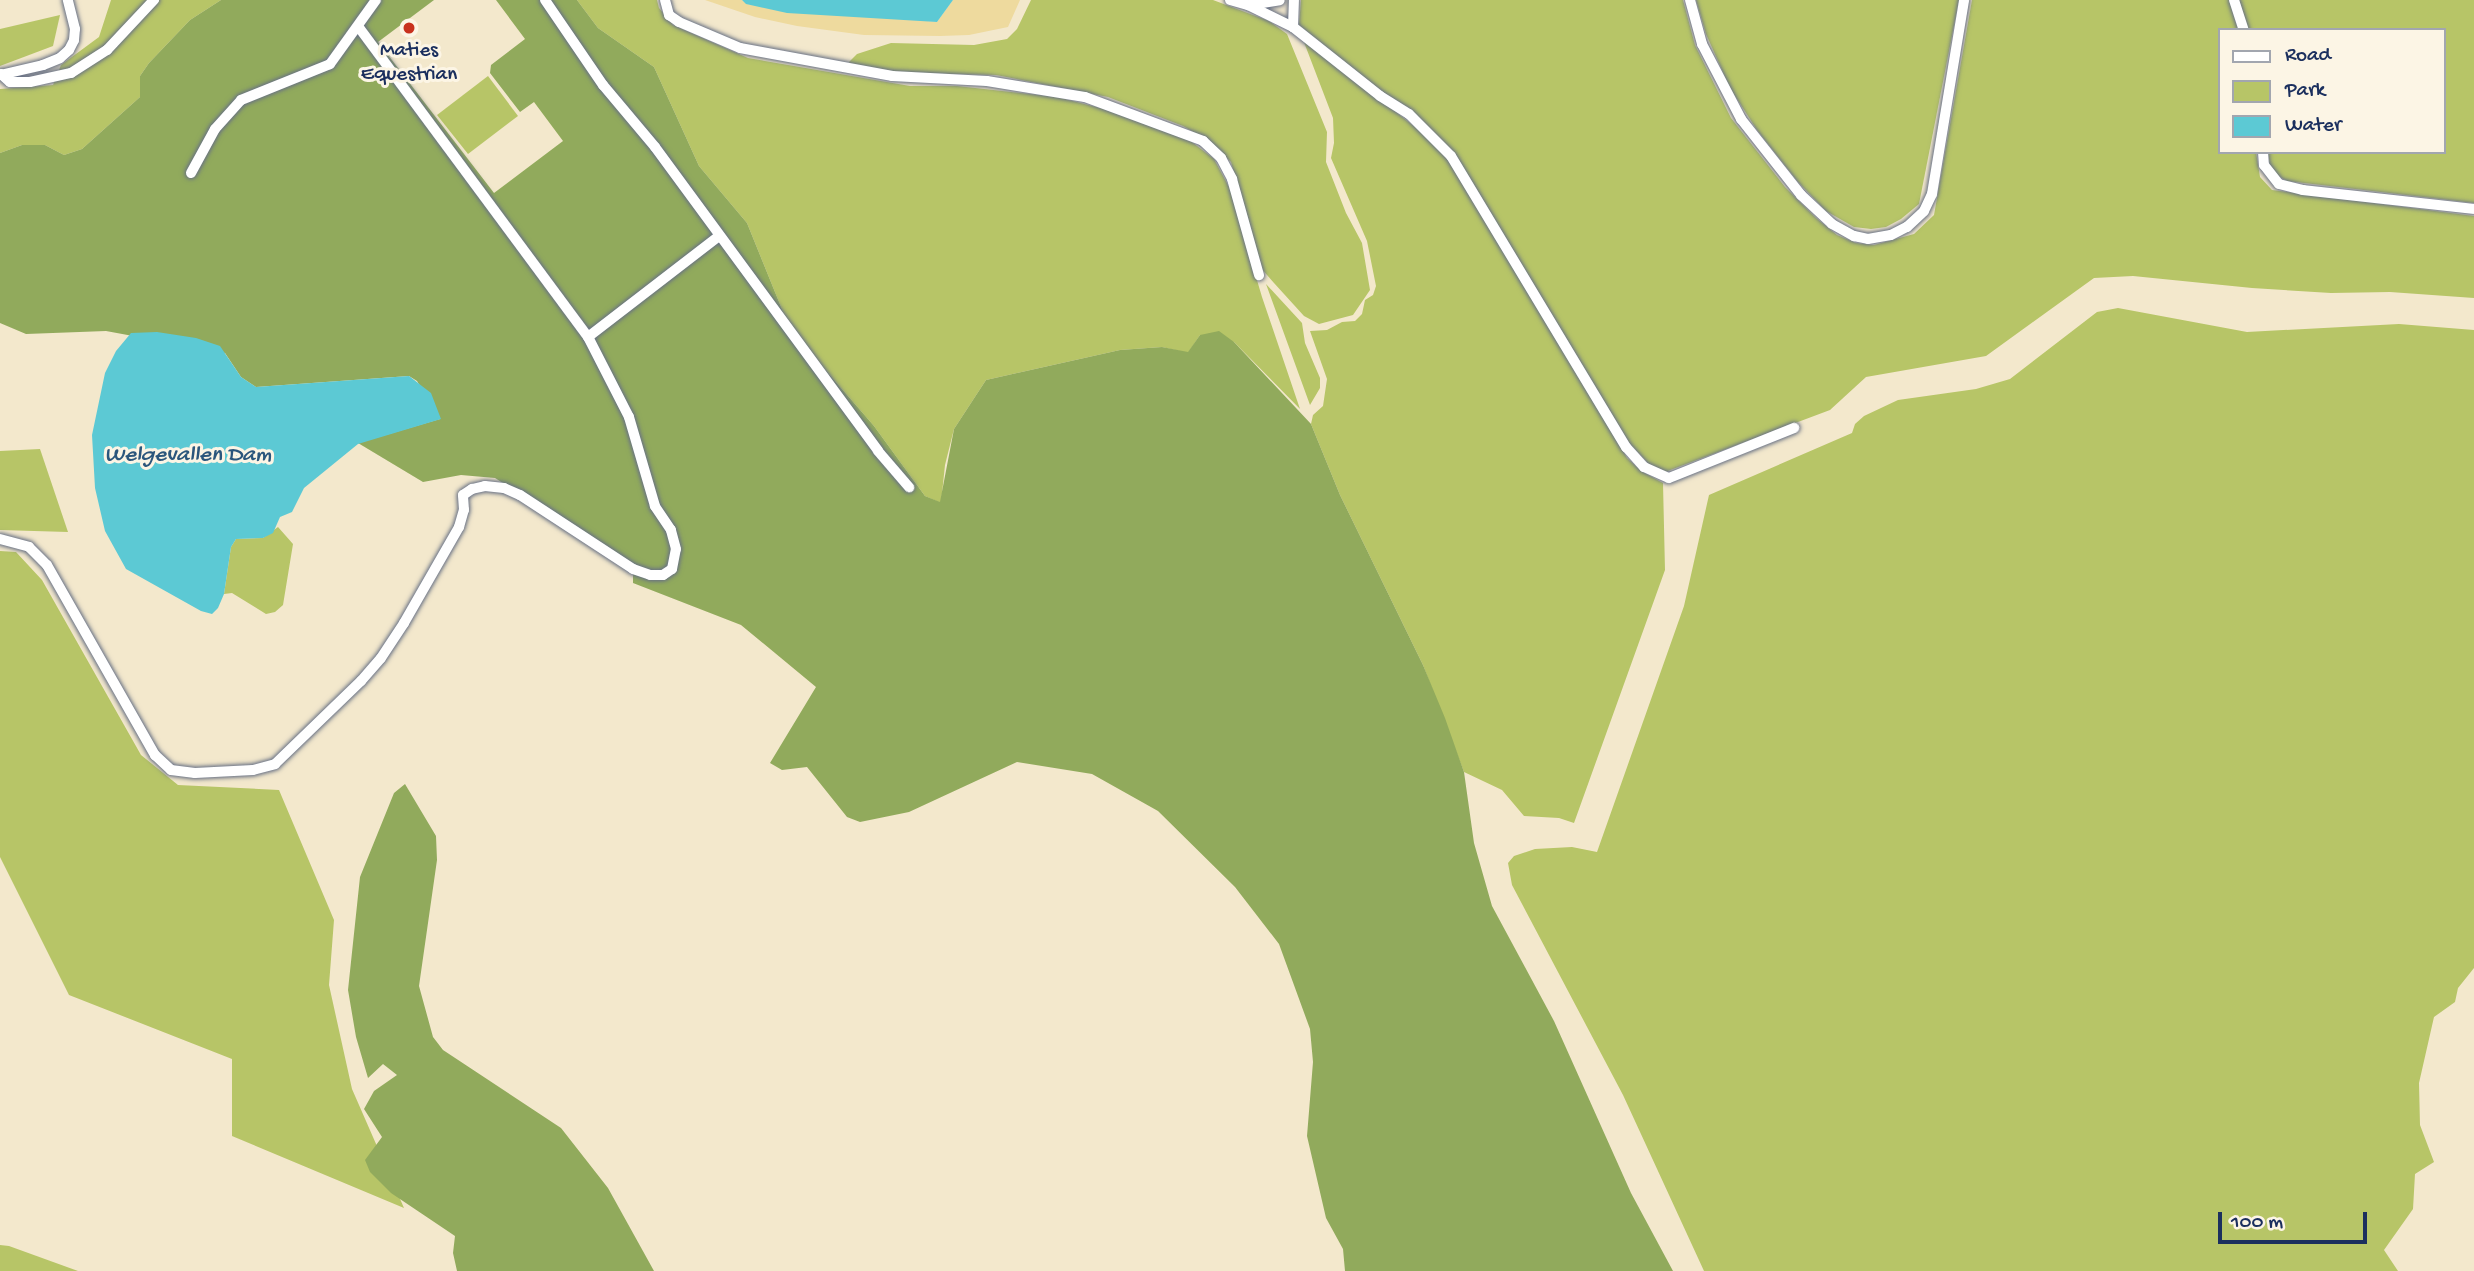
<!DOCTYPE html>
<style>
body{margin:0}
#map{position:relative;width:2474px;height:1271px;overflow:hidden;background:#f3e8cc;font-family:"Gochi Hand",sans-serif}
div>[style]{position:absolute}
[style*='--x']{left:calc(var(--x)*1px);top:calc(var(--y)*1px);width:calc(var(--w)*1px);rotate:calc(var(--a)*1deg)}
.green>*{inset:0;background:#b7c567}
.forest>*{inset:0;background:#91aa5c}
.sand>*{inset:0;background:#eeda9e}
.water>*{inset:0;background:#5cc9d4}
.roads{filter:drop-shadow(0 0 2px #677084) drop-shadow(0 0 2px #677084)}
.minor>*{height:10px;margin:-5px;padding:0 5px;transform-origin:5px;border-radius:5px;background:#fff}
.dots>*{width:19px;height:19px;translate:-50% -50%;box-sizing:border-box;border:4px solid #fcf5e5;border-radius:50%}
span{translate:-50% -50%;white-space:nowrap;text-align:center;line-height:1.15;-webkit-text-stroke:6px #fcf5e5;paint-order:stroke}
.poi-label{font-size:21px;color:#1b2f5e}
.water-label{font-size:23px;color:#2b567c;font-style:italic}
.legend{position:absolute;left:2218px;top:28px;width:228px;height:126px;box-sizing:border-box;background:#fcf5e5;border:2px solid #a2a6af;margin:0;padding:9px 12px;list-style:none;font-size:21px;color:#1b2f5e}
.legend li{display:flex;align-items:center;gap:14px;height:35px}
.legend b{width:35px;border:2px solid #a2a6af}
.scale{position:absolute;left:2218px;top:1212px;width:149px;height:32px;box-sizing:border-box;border:4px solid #1b2f5e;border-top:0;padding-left:9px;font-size:21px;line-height:24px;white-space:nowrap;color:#1b2f5e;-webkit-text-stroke:5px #fcf5e5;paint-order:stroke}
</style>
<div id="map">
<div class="green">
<i style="clip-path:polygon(111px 0,221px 0,190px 20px,149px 63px,140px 76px,140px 97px,82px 149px,64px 155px,45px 145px,22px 145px,0 153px,0 89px,53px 85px,61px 65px,99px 37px)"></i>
<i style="clip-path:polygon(577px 0,657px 0,659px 8px,673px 25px,748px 58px,910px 86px,957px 86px,1057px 97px,1104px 109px,1188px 139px,1214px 159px,1230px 189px,1262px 297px,1300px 409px,1234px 342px,1200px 335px,1188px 353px,1162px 347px,1120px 350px,986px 380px,954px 429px,945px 465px,941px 503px,925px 496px,874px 426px,790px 329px,747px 223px,699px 166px,654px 67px,598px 28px)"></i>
<i style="clip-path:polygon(1031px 0,1213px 0,1269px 21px,1287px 34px,1327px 132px,1326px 162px,1346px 213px,1362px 243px,1370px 290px,1353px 315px,1319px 324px,1304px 316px,1274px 283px,1261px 268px,1231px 162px,1211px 142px,1183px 126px,1108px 97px,996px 75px,904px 73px,850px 66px,849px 62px,857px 54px,891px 43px,974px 45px,1007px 39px,1017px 29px)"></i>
<i style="clip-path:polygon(1301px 0,1683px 0,1695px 45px,1731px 118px,1785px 187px,1816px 218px,1837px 235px,1856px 243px,1874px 245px,1914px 234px,1934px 215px,1972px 0,2229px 0,2238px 30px,2220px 30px,2220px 152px,2256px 152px,2260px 177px,2272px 190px,2474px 216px,2474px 298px,2390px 292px,2331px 293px,2252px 288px,2133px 276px,2094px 278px,1986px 356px,1866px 377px,1830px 410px,1665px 472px,1652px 467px,1630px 444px,1456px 155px,1409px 108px,1380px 90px,1299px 25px)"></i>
<i style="clip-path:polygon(1696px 0,1959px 0,1919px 204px,1901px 219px,1886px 227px,1871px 229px,1854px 227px,1826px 211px,1798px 182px,1757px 130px,1730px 88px,1706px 34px)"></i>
<i style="clip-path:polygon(2239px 0,2474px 0,2474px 203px,2287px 181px,2277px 175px,2270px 165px,2268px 152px,2444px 152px,2444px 30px,2248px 30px)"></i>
<i style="clip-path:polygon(60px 15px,53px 46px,0 66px,0 29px)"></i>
<i style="clip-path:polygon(1302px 37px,1426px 136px,1448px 159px,1627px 458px,1641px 471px,1663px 483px,1665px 570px,1574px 823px,1559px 818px,1524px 816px,1502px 790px,1464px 772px,1423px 665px,1340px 495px,1311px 424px,1313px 415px,1323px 406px,1327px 379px,1310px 331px,1327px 330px,1342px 322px,1355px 321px,1362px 314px,1365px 300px,1373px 295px,1376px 286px,1367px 241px,1331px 158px,1334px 143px,1333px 118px)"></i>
<i style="clip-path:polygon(488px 76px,518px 116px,468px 154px,437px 115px)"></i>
<i style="clip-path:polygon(1266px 284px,1302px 323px,1305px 343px,1320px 378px,1320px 388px,1310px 405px)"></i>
<i style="clip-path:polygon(2118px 308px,2247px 332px,2399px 324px,2474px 330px,2474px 968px,2458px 988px,2455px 1002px,2434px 1017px,2419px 1083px,2420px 1125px,2434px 1162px,2415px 1174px,2413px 1209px,2384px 1250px,2398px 1271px,1704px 1271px,1623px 1095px,1512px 885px,1508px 863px,1514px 856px,1535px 849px,1572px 847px,1597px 852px,1684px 606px,1709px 495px,1852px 433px,1855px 424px,1864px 416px,1898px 400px,1976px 389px,2010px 379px,2097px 312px)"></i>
<i style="clip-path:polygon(40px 449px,68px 532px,0 530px,0 451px)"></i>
<i style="clip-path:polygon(278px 527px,293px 544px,283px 605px,275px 612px,266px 614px,232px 593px,224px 594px,231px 547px,236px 539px,263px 538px)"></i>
<i style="clip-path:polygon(0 551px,16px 552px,42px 580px,141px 755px,178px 785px,279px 790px,334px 920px,329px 985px,352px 1089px,404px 1208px,232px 1136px,232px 1059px,69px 995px,0 857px)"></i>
<i style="clip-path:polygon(0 1245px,9px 1246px,78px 1271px,0 1271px)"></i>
</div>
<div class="forest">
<i style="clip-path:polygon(221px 0,434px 0,378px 42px,494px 193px,563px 141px,534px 102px,520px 112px,490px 73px,491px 65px,525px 39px,496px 0,577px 0,598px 28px,654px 67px,699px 166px,747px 223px,790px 329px,874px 426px,925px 496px,940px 502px,954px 429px,986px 380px,1120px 350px,1162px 347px,1188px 352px,1200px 335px,1219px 331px,1234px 342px,1311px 424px,1340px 495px,1423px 665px,1445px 718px,1464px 772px,1474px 843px,1492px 906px,1554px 1021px,1631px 1193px,1673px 1271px,1345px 1271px,1343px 1249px,1326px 1218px,1307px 1136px,1313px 1062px,1310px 1029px,1279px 944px,1235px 887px,1158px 811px,1092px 774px,1017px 762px,909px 812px,860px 822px,847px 817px,807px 767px,782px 770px,770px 763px,816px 687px,741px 625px,633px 583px,633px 566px,495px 478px,461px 475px,423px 482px,358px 443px,440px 419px,417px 381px,409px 376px,256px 387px,241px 377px,225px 353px,106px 331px,26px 334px,0 323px,0 153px,22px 145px,45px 145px,64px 155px,82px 149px,140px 97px,140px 76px,149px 63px,190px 20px)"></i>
<i style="clip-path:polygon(405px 784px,436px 836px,437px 860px,419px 986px,433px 1037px,443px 1050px,561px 1128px,608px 1188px,654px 1271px,457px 1271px,453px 1253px,455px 1236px,391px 1193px,370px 1172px,365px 1160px,382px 1137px,364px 1109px,374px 1091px,397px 1075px,383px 1064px,368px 1078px,356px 1037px,348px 990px,360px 877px,394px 793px)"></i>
</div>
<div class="sand">
<i style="clip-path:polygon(705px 0,742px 0,747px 4px,937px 22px,953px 0,1020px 0,1008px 27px,969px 35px,940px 36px,864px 35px,797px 26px,755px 17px)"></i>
</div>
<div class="water">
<i style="clip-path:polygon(742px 0,953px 0,937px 22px,787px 13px,746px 4px)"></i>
<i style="clip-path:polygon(157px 332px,196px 338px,220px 346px,241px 377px,256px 387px,409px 376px,431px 393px,441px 419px,358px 444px,304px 488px,292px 512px,280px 517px,273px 533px,263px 538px,236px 539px,231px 547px,224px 594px,218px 608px,212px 614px,201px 611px,126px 569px,105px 531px,95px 488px,92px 435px,105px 373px,116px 351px,131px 333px)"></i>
</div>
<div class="roads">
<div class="minor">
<i style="--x:545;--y:0;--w:103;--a:55.7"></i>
<i style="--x:603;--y:85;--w:81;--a:50"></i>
<i style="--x:655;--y:147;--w:377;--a:53.7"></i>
<i style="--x:878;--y:451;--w:48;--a:49.3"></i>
<i style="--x:665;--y:0;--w:16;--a:75"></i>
<i style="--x:669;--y:15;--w:12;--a:35"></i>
<i style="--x:679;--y:22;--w:66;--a:23.1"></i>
<i style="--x:740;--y:48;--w:155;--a:10.4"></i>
<i style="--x:892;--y:76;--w:95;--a:3"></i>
<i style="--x:987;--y:81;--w:99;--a:9.3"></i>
<i style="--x:1085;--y:97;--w:126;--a:20.4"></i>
<i style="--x:1203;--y:141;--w:25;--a:43"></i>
<i style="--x:1221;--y:158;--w:24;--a:62"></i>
<i style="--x:1232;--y:179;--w:100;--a:74.3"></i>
<i style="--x:1230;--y:0;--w:19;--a:16"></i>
<i style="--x:1248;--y:5;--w:50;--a:26.1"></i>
<i style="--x:1293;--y:27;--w:111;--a:38.4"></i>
<i style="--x:1380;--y:96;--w:34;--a:32"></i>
<i style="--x:1409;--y:114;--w:59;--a:45"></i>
<i style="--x:1451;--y:156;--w:340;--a:59"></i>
<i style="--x:1626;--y:447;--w:27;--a:48"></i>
<i style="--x:1644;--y:467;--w:27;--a:24"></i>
<i style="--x:1669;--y:478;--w:135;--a:-21.8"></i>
<i style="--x:1690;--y:0;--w:46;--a:74.7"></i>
<i style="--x:1702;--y:44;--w:85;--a:62.5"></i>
<i style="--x:1741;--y:119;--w:97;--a:51.7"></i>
<i style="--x:1801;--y:195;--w:42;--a:43.1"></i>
<i style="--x:1832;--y:224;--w:25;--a:29"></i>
<i style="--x:1854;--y:236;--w:14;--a:12"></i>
<i style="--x:1868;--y:239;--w:23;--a:-10"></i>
<i style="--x:1891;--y:235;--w:18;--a:-27"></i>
<i style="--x:1907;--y:227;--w:23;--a:-43"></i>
<i style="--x:1924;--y:211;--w:19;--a:-65"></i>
<i style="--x:1932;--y:194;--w:197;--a:-80.6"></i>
<i style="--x:2234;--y:0;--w:32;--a:72"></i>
<i style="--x:1250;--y:5;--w:30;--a:-9"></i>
<i style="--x:1293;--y:27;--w:27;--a:-88"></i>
<i style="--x:1;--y:74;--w:12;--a:42"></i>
<i style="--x:10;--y:82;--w:20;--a:0"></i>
<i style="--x:30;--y:82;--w:42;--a:-12.4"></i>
<i style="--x:71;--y:73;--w:43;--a:-32.6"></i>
<i style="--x:107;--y:50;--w:69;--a:-46.8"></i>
<i style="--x:0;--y:75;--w:44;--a:-13.1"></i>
<i style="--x:43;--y:65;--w:18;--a:-22"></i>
<i style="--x:60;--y:58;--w:12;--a:-42"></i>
<i style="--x:69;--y:50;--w:11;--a:-63"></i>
<i style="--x:74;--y:40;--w:11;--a:-85"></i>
<i style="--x:75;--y:29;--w:30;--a:-104"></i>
<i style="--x:2263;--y:152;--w:13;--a:86"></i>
<i style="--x:2264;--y:165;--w:24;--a:52"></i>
<i style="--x:2279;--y:184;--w:25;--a:14"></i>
<i style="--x:2303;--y:190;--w:172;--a:6.3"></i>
<i style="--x:191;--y:173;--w:50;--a:-61.4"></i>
<i style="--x:215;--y:129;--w:39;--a:-48"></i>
<i style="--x:241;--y:100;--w:96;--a:-22"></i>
<i style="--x:330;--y:64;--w:79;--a:-54.3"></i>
<i style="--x:588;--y:337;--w:165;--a:-37.6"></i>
<i style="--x:0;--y:539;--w:30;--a:15"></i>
<i style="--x:29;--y:547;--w:25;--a:45"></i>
<i style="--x:47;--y:565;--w:219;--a:60.4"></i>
<i style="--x:155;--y:755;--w:22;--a:43"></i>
<i style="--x:171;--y:770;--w:24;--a:7"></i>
<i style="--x:195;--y:773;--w:58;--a:-3"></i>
<i style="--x:253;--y:770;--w:23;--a:-15"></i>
<i style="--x:275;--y:764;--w:120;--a:-44"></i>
<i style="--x:361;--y:681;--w:30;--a:-49"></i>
<i style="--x:381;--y:658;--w:42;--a:-56.7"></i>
<i style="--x:404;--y:623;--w:111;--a:-60.2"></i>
<i style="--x:459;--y:527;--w:18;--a:-74"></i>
<i style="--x:464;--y:510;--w:15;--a:-94"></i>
<i style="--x:463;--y:495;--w:11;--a:-34"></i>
<i style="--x:472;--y:489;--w:13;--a:-13"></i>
<i style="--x:485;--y:486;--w:19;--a:6"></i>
<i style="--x:504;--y:488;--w:17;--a:24"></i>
<i style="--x:520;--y:495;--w:135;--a:33.2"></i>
<i style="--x:633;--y:569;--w:18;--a:19"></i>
<i style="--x:650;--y:575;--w:13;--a:0"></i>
<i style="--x:663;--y:575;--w:11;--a:-34"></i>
<i style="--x:672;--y:569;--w:20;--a:-79"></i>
<i style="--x:676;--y:549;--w:20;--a:-105"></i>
<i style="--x:671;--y:530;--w:29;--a:-124"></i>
<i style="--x:655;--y:506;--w:93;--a:-106.3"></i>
<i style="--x:629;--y:417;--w:90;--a:-117.1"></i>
<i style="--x:588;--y:337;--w:385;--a:-126.5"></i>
</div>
</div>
<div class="dots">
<i style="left:409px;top:28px;background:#c8321e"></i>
</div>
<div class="poi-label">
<span style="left:409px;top:64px">Maties<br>Equestrian</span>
</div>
<div class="water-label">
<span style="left:188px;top:456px">Welgevallen Dam</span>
</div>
<ul class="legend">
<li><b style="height:9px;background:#fff"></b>Road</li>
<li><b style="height:19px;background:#b7c567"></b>Park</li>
<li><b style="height:19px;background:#5cc9d4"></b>Water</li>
</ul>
<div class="scale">100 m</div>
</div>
